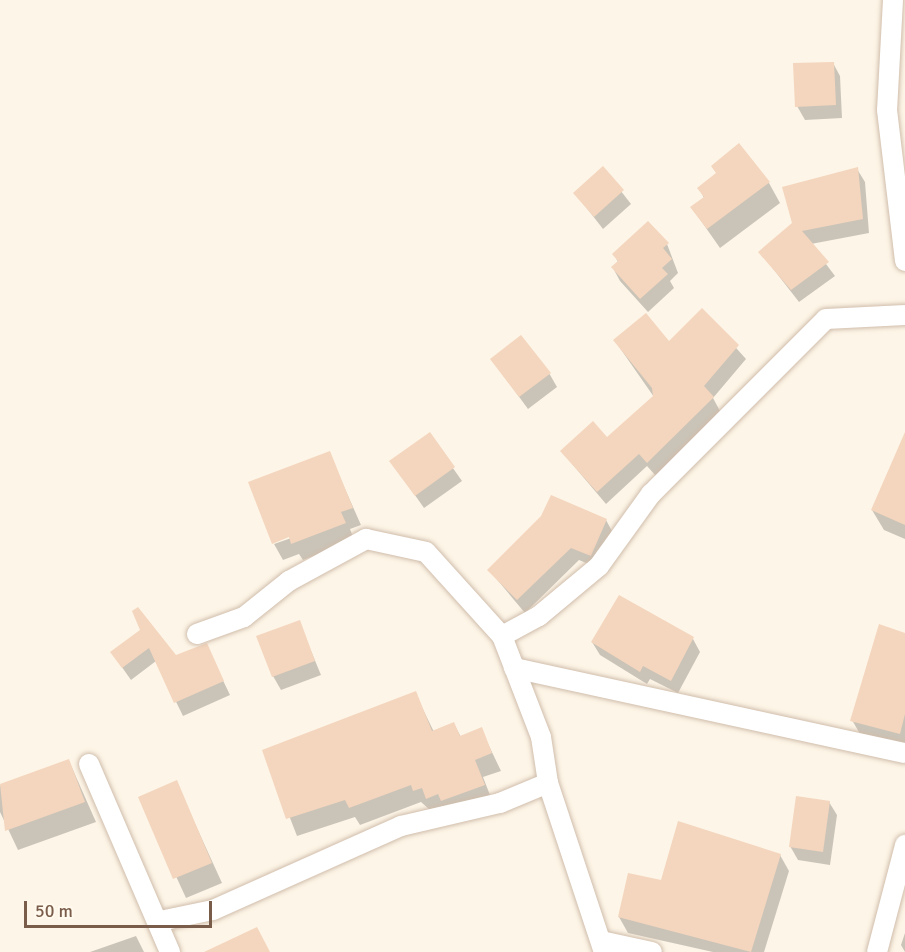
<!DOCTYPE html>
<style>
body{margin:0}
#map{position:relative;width:905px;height:952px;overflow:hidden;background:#fdf5e7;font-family:Signika,sans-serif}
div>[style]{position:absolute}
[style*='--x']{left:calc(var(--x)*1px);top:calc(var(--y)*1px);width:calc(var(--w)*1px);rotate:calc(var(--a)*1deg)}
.shadow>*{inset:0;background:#0003}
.building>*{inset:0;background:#f4d5bd}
.roads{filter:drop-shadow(0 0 2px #d0bdab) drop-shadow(0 0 2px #d0bdab)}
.minor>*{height:20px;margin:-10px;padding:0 10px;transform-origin:10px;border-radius:10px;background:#fff}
span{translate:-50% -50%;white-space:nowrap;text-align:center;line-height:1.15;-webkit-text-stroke:5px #fff9ee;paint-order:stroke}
.scale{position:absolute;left:24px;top:901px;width:188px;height:27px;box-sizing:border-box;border:3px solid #795c49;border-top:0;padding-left:8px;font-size:18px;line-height:21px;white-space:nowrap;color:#795c49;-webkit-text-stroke:4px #fff9ee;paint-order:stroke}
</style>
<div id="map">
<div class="shadow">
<i style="clip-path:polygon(833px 63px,840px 76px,842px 118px,805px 120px,797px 106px)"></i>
<i style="clip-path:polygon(603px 168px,631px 204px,603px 229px,575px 193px)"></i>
<i style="clip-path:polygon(857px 169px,865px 182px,869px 233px,811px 244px,835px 276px,799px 302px,760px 252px)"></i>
<i style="clip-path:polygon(769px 183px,780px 203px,720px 248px,692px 208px,704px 198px,699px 188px)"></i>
<i style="clip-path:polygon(667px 244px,678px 273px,670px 281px,674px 288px,648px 312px,620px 281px,613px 268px,618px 262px,614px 254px)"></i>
<i style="clip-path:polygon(702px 310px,746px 359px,713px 398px,720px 411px,656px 476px,647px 466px,606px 504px,562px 452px,607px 439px,654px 397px,615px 341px,669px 344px)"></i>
<i style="clip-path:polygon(492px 360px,549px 373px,557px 387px,528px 409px)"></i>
<i style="clip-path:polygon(429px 434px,462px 481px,424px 508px,391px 461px)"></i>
<i style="clip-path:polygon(329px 453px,361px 525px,350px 529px,354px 540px,303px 560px,299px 554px,283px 560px,274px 544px,297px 536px)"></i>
<i style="clip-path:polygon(905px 455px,905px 539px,884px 530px,872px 510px)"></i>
<i style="clip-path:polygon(606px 520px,613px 533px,598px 568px,579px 560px,525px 613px,489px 570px)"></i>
<i style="clip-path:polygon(299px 622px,321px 675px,281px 690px,273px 676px)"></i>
<i style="clip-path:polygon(142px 630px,176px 657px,206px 645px,230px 695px,183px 716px,156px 661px,131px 680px,112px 653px)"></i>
<i style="clip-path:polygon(905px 635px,905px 746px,860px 734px,852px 720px)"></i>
<i style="clip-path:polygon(693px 639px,700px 652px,678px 693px,650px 679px,647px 684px,600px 655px,592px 642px)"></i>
<i style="clip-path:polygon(415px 693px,434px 732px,454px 724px,461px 737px,481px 729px,501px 771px,483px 777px,493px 803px,437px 816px,421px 802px,360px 825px,355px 817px,297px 836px,264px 751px)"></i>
<i style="clip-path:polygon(69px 761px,96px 822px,18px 850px,0 812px,0 786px)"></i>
<i style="clip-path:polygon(176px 782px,222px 883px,186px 898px,140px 798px)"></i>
<i style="clip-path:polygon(829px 802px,837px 815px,830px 865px,798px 860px,790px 846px)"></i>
<i style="clip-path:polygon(780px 855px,789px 871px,764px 952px,713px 952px,628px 933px,619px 917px,662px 882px)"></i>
<i style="clip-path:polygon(905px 933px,905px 952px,901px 945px)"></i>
<i style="clip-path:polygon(136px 936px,144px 952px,90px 952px)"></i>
</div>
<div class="building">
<i style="clip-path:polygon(834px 62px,836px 105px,795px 107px,793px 63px)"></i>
<i style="clip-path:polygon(739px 143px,770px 182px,707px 229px,690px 207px,704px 197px,697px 188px,716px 173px,711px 166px)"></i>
<i style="clip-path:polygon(603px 166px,624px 190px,594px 217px,573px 193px)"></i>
<i style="clip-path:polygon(858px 167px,863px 219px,802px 231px,829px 262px,791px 290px,758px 252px,792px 223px,782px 187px)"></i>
<i style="clip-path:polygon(648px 221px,669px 243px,663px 248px,672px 259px,662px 268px,668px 274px,640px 299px,611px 267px,618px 261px,612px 254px)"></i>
<i style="clip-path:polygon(702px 308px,739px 345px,704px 386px,714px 397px,647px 463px,639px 454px,597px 492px,560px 451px,593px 421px,607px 437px,653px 396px,652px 388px,613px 340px,646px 313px,669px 341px)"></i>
<i style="clip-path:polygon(521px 335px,551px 373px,519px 397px,490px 359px)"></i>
<i style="clip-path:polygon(430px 432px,455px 467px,415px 496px,389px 461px)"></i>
<i style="clip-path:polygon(905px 432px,905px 525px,871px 510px)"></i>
<i style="clip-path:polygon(330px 451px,353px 508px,341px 512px,346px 523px,291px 544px,289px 537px,272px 544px,248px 482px)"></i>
<i style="clip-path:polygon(551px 495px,607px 519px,591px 556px,571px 548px,517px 600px,487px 570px,541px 516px)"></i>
<i style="clip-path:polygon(619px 595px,694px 637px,671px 681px,643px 666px,640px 672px,591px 642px)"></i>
<i style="clip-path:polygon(138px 607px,176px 655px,207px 643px,224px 681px,174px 703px,149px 648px,122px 668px,110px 652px,140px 630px,132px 611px)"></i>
<i style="clip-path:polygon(300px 620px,315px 661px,272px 677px,256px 636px)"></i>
<i style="clip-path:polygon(879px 624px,905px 633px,905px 714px,900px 734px,850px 721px)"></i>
<i style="clip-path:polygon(416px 691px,432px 731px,454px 722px,460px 736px,482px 727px,492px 753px,475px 760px,485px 785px,441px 801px,438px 794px,426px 799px,422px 788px,413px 791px,411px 785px,349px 808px,345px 800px,286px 819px,262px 750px)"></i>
<i style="clip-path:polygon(69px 759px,85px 802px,5px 831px,0 784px)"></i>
<i style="clip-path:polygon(177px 780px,212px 863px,173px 879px,138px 797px)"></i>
<i style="clip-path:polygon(796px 796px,830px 801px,823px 852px,789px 847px)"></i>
<i style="clip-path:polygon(678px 821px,781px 854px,751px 952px,618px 917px,628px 873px,661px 880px)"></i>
<i style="clip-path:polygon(257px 927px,270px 952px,204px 952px)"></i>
</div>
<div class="roads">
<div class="minor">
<i style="--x:893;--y:0;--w:110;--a:93.1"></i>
<i style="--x:887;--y:110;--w:152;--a:83.2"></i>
<i style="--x:197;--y:634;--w:50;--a:-19.9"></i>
<i style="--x:244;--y:617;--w:58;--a:-38.7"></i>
<i style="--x:289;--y:581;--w:88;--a:-28.6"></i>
<i style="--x:366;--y:539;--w:61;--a:12.2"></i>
<i style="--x:426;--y:552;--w:113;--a:47.9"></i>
<i style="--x:502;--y:636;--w:108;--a:68.9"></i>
<i style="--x:541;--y:737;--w:47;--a:81.3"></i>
<i style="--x:548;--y:783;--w:178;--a:71.7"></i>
<i style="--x:502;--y:636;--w:42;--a:-28.4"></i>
<i style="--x:539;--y:616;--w:78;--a:-39.8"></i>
<i style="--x:599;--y:566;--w:89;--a:-54.2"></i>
<i style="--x:651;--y:494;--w:247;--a:-45"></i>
<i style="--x:826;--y:319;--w:79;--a:-2.9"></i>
<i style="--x:514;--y:668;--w:400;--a:12.3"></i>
<i style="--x:89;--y:764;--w:205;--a:66.7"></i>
<i style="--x:160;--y:921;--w:54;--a:-11.7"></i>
<i style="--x:213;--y:910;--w:206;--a:-24.1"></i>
<i style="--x:401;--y:826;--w:102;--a:-13.1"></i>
<i style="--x:500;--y:803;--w:52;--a:-22.6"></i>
<i style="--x:601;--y:941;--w:52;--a:12.2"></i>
<i style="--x:877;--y:952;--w:111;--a:-75.3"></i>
</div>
</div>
<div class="scale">50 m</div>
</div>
